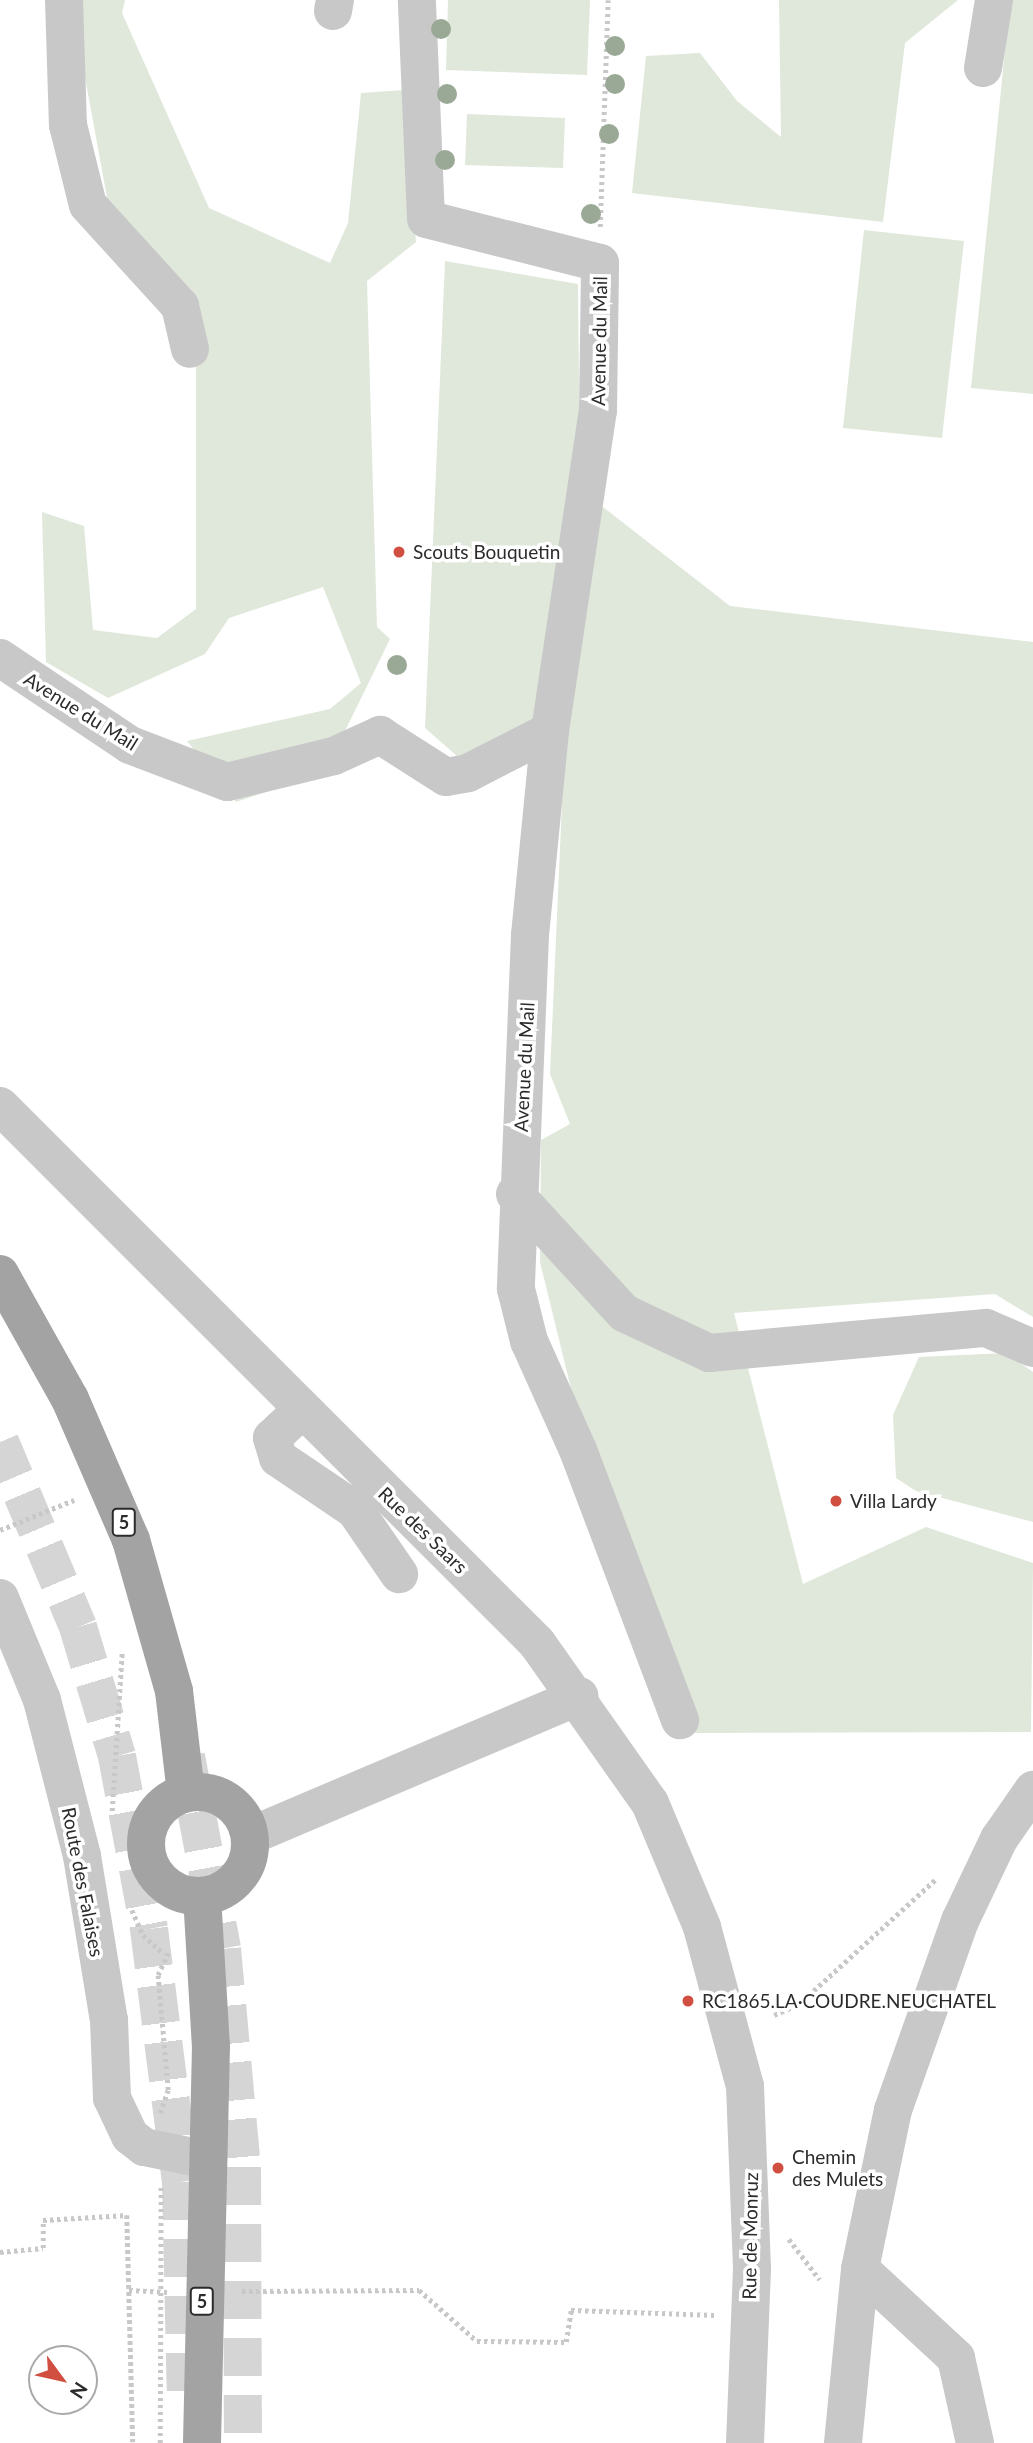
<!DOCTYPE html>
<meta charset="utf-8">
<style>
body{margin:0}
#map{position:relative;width:1033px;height:2443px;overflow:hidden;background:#fff;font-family:Lato,sans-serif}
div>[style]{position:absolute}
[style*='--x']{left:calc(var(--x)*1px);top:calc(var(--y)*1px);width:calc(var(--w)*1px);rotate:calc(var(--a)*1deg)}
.green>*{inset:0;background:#dfe8da}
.highway-tunnel>*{height:38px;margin-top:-19px;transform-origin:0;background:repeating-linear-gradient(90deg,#d5d5d5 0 38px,transparent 0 57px)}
.path>*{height:4.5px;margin-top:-2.25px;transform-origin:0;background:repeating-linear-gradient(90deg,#c8c8c8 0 3.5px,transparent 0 7px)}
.minor>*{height:38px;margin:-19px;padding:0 19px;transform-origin:19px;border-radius:19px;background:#c8c8c8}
.major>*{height:38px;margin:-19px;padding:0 19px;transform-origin:19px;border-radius:19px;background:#a3a3a3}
.major>.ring{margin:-19px;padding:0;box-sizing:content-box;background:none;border:38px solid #a3a3a3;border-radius:50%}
.trees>*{width:20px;height:20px;margin:-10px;border-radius:50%;background:#9aa995}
.dots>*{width:19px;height:19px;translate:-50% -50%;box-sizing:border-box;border:4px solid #fff;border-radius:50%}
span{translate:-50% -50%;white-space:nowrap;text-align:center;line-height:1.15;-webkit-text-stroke:7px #fff;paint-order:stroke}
.shield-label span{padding:2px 5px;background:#fff;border:2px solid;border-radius:5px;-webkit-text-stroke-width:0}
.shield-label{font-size:18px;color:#2b2b2b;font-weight:700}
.street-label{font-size:19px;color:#2b2b2b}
.poi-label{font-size:19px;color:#2b2b2b}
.left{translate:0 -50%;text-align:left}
.north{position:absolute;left:28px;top:2345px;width:70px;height:70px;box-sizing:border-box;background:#fff;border:2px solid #aaa;border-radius:50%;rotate:123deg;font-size:19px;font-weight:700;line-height:28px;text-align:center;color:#2b2b2b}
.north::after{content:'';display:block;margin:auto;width:24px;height:32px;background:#d04f40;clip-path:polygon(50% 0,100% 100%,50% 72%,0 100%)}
</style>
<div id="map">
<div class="green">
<i style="clip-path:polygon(77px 0,125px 0,122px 13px,209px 208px,330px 263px,348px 223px,361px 93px,404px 90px,416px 242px,367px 281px,377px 627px,390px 639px,325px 772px,236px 802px,187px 741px,330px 709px,361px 683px,323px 587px,229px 618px,205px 654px,108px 698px,46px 662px,42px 512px,84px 526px,93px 630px,157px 638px,196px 609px,196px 314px,110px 214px,78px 39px)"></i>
<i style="clip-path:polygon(448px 0,590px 0,587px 75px,446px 70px)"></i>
<i style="clip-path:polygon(779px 0,958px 0,905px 43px,883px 222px,632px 193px,646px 56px,700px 53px,737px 101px,781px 137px)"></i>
<i style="clip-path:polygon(1010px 0,1033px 0,1033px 394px,971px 388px)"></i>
<i style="clip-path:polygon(467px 114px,565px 118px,563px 168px,465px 165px)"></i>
<i style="clip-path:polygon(864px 230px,964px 241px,942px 438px,843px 428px)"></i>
<i style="clip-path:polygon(445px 261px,578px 284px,580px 489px,730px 606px,1033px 642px,1033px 1317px,995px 1294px,734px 1313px,803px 1584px,926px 1527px,1033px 1563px,1031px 1732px,695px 1733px,577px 1413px,540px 1262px,541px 1140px,570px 1124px,550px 1074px,566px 713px,504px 745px,457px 756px,425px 728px)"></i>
<i style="clip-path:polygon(1006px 1353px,1033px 1372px,1033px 1522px,916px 1491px,896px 1478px,893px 1415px,919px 1357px)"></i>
</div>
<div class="highway-tunnel">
<i style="--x:0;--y:1442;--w:201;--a:67.1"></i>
<i style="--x:78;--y:1627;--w:135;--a:73.2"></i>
<i style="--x:117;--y:1756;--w:176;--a:79.5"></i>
<i style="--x:149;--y:1929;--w:255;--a:82.8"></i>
<i style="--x:181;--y:2182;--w:214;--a:88.7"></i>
<i style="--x:186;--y:1756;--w:196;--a:79.4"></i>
<i style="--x:222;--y:1949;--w:219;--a:84.8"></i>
<i style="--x:242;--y:2167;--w:276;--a:89.8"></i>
</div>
<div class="path">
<i style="--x:600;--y:227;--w:227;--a:-88"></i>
<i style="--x:0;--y:1530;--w:80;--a:-22.1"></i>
<i style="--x:112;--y:1811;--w:159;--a:-86.4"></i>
<i style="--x:132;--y:1910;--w:27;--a:66"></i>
<i style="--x:143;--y:1935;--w:28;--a:42"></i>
<i style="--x:774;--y:2015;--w:26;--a:-23"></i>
<i style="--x:798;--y:2005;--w:188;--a:-42.4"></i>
<i style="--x:160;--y:2113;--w:24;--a:-71"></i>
<i style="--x:168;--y:2090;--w:115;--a:-95"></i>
<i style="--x:158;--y:1975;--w:24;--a:-66"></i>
<i style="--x:789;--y:2239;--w:51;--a:52.9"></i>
<i style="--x:0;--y:2252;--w:43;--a:-5.3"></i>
<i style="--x:43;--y:2248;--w:28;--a:-90"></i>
<i style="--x:43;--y:2220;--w:84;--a:-3.4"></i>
<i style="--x:127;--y:2215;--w:227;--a:88.5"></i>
<i style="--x:129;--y:2290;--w:38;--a:3"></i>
<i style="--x:242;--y:2291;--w:177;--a:-0.3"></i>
<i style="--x:419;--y:2290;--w:77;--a:41.3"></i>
<i style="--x:477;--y:2341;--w:89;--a:0.6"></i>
<i style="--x:566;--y:2342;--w:32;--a:-81"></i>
<i style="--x:571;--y:2310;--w:144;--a:2"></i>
<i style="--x:160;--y:2443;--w:256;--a:-89.8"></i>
</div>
<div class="minor">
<i style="--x:64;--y:0;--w:125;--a:88.2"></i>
<i style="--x:68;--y:125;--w:82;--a:76"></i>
<i style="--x:88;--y:205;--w:137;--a:47.7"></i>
<i style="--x:180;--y:306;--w:44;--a:76.9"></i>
<i style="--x:333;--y:11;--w:11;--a:-80"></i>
<i style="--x:983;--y:68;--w:69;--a:-80.8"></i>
<i style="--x:0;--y:658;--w:156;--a:33.8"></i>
<i style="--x:130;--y:745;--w:104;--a:20.9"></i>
<i style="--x:227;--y:782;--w:110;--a:-13.7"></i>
<i style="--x:334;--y:756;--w:51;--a:-24.5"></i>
<i style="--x:380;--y:735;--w:78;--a:32.5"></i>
<i style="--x:446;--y:777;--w:22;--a:-10"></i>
<i style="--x:468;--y:773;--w:92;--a:-27.1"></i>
<i style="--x:550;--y:731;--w:324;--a:-81.5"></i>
<i style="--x:598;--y:411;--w:148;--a:-89.2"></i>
<i style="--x:600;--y:263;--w:179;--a:-165.8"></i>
<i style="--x:426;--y:219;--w:219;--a:-92.4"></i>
<i style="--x:550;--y:731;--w:205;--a:95.6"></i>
<i style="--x:530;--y:935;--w:354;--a:92.3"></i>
<i style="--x:516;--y:1289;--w:54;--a:76"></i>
<i style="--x:529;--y:1341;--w:120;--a:65.8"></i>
<i style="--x:578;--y:1450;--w:289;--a:69.3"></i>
<i style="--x:0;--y:1106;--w:759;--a:45"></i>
<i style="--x:537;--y:1643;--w:196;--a:54.8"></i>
<i style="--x:650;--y:1803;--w:134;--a:67.2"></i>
<i style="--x:702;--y:1927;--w:165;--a:74.9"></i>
<i style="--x:745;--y:2086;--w:183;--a:87.8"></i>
<i style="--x:752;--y:2269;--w:174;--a:92.3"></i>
<i style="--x:515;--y:1194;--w:161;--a:47.5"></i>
<i style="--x:624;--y:1313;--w:94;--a:25.2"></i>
<i style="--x:709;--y:1353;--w:278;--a:-5.2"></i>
<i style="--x:986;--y:1328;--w:51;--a:23.1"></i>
<i style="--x:302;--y:1410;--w:41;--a:137"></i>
<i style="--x:272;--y:1438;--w:21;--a:73"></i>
<i style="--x:278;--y:1458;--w:93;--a:34"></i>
<i style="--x:355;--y:1510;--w:78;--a:55.5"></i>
<i style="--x:0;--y:1598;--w:110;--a:67.6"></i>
<i style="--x:42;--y:1700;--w:161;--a:75.6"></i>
<i style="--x:82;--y:1856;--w:166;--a:80.7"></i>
<i style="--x:109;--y:2020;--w:78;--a:87.8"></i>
<i style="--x:112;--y:2098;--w:42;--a:64.7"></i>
<i style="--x:130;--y:2136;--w:18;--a:38"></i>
<i style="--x:144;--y:2147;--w:65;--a:11.5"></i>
<i style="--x:250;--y:1836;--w:358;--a:-23"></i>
<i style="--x:860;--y:2269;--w:131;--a:42.8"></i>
<i style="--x:956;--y:2358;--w:87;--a:77.4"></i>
<i style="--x:843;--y:2443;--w:175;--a:-84.4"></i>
<i style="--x:860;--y:2269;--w:162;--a:-78.3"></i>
<i style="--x:893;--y:2110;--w:201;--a:-70.5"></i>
<i style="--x:960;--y:1921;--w:91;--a:-64.6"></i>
<i style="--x:999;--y:1839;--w:60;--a:-55.2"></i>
</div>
<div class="major">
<i style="--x:0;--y:1274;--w:143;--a:60.8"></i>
<i style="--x:70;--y:1399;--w:154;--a:66.6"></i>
<i style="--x:131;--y:1540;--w:157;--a:74.1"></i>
<i style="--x:174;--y:1691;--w:103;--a:83.3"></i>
<i class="ring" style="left:146px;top:1792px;width:66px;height:66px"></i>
<i style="--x:202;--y:1896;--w:150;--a:86.6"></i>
<i style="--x:211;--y:2046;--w:397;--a:91.3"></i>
</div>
<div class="trees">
<i style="left:441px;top:29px"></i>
<i style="left:615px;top:46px"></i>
<i style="left:615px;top:84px"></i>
<i style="left:447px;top:94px"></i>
<i style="left:609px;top:134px"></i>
<i style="left:445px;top:160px"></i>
<i style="left:591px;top:214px"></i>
<i style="left:397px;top:665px"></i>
</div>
<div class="dots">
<i style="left:399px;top:552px;background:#d04f40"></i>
<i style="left:836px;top:1501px;background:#d04f40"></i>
<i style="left:688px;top:2001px;background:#d04f40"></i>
<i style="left:778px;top:2168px;background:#d04f40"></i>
</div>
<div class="shield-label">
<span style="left:124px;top:1522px">5</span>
<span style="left:202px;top:2301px">5</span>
</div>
<div class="street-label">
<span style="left:599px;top:341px;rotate:-89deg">Avenue du Mail</span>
<span style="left:81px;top:711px;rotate:32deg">Avenue du Mail</span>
<span style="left:524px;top:1067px;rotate:-87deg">Avenue du Mail</span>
<span style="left:423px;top:1530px;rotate:44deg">Rue des Saars</span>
<span style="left:83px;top:1882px;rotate:79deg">Route des Falaises</span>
<span style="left:750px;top:2236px;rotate:-89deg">Rue de Monruz</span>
</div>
<div class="poi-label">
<span class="left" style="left:413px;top:552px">Scouts Bouquetin</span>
<span class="left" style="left:850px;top:1501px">Villa Lardy</span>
<span class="left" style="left:702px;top:2001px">RC1865.LA·COUDRE.NEUCHATEL</span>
<span class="left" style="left:792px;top:2168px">Chemin<br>des Mulets</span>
</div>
<div class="north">N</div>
</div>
